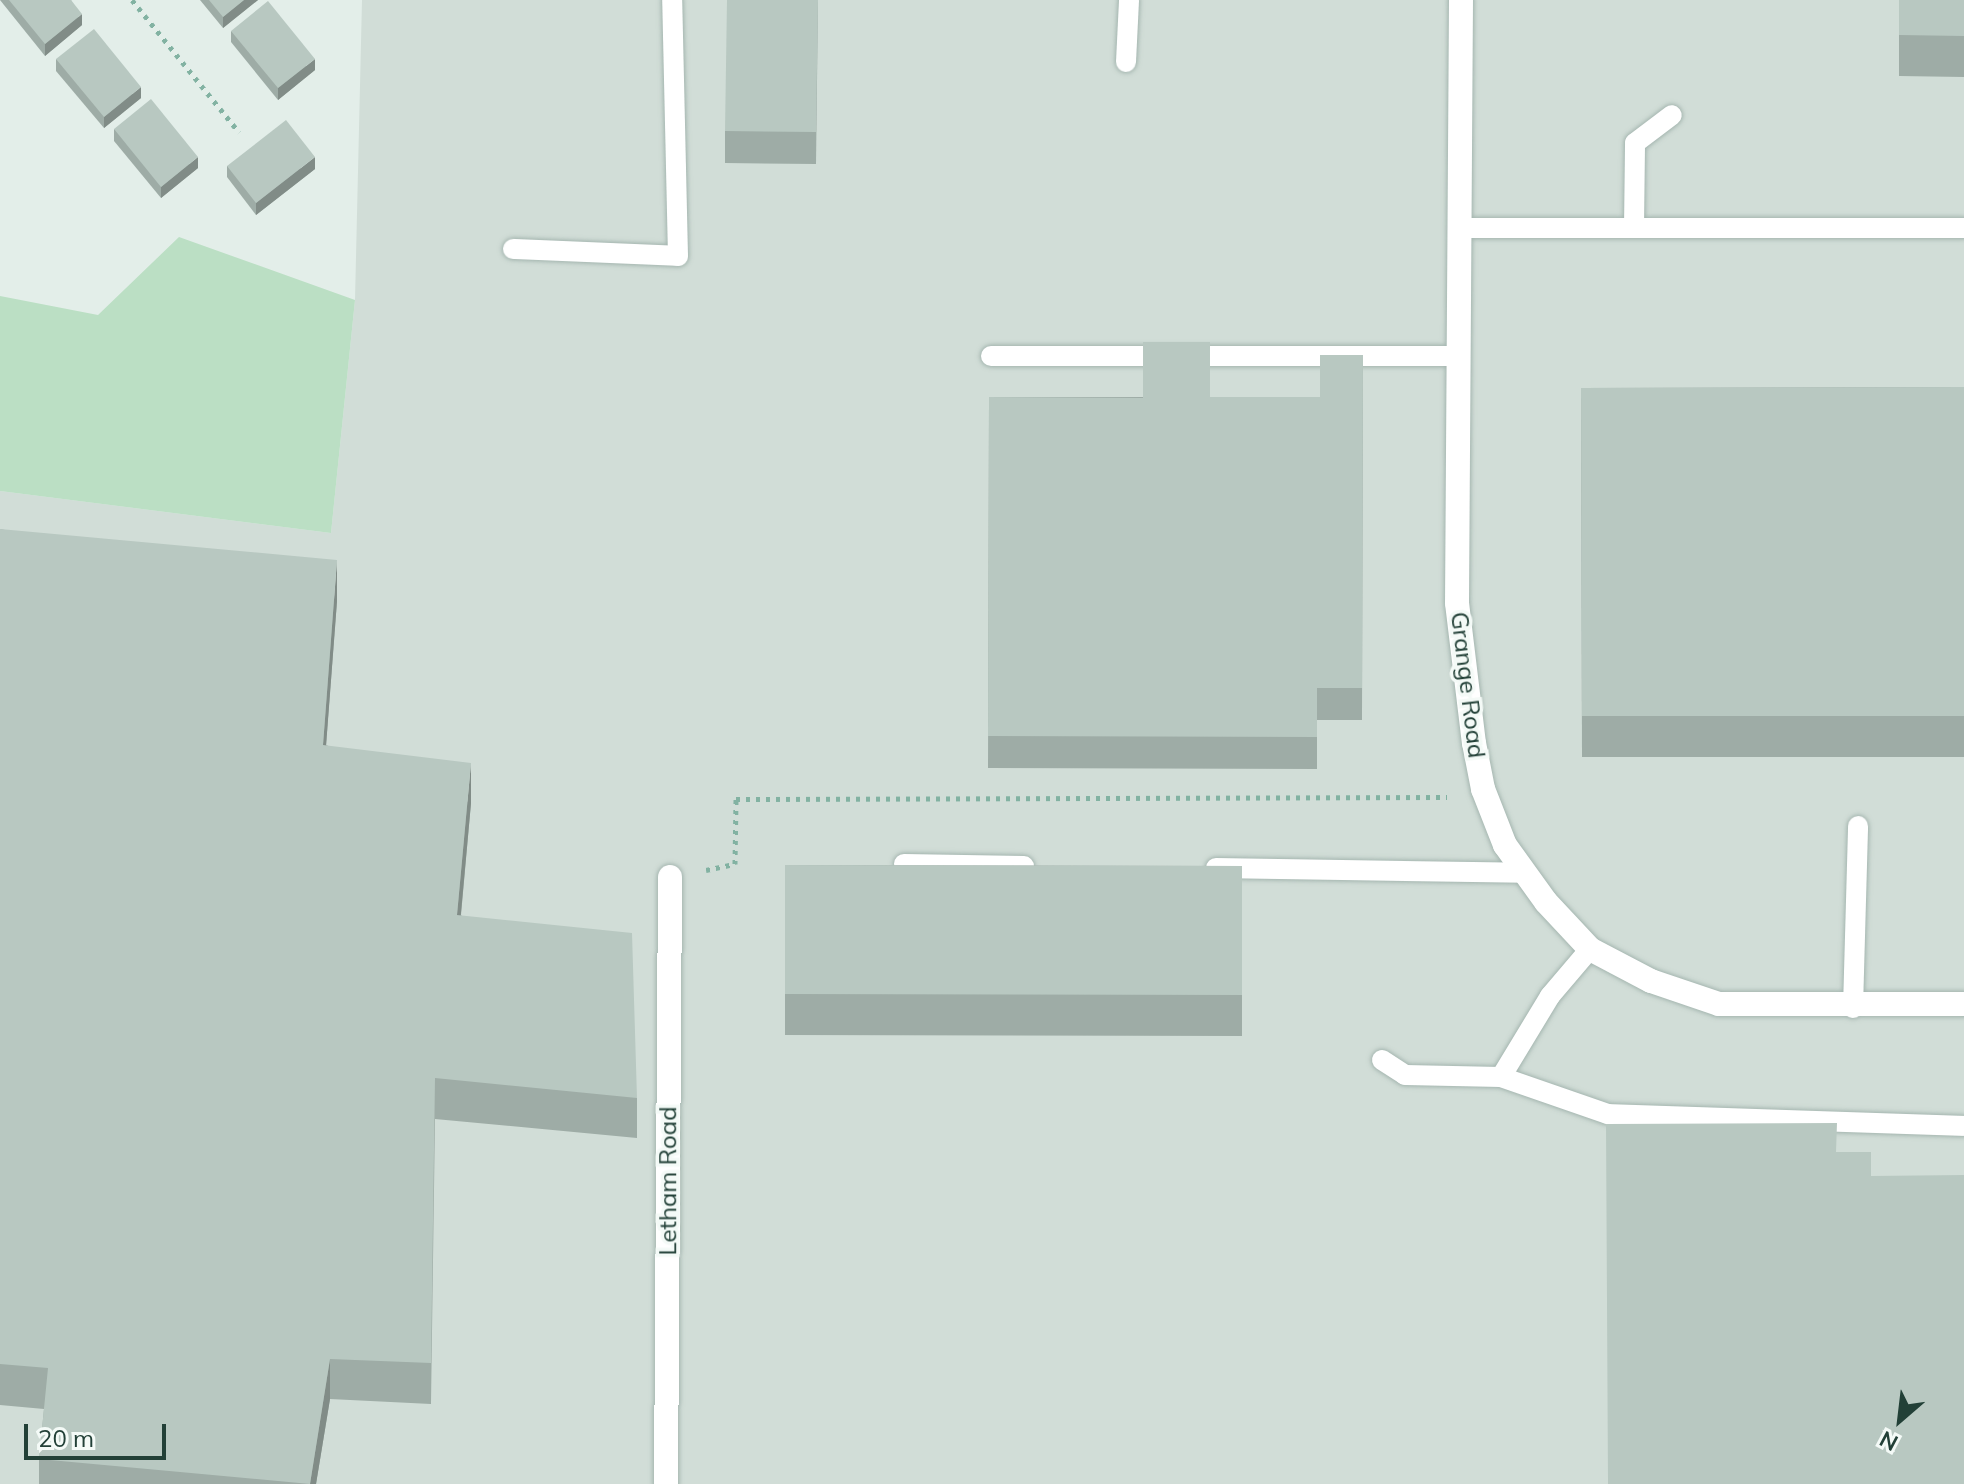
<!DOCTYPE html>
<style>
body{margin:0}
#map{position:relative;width:1964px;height:1484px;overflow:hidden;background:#e3eee9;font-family:Mulish,sans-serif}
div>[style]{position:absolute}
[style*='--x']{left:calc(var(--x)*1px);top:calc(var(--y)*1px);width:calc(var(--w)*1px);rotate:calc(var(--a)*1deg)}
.built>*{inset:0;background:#d1ddd7}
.green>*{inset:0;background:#bbdfc4}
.path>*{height:5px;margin-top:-2.5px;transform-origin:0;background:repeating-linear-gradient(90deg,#82b2a2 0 4px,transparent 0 10px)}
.roads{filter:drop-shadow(0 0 2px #a5b6b0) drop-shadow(0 0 2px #a5b6b0)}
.service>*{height:20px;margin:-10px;padding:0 10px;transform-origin:10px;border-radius:10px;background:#fff}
.minor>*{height:24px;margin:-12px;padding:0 12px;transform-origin:12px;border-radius:12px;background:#fff}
.wall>*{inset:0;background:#9eaca6}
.shaded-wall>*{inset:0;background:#818c87}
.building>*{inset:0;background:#b8c8c1}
span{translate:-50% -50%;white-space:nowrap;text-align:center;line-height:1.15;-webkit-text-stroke:7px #f4faf7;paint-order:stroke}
.street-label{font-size:24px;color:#224037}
.north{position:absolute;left:1860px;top:1380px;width:80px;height:80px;-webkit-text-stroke:6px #f4faf7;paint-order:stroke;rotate:208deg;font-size:22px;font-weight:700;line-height:32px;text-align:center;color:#224037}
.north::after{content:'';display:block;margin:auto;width:28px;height:36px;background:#224037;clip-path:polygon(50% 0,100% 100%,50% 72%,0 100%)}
.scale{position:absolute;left:24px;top:1424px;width:142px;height:36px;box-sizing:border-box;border:4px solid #224037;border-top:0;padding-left:10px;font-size:24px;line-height:28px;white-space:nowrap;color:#224037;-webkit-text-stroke:6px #f4faf7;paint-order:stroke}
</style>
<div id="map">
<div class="built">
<i style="clip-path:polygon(362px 0,1964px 0,1964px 1484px,0 1484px,0 491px,331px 533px,355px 300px)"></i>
</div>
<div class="green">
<i style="clip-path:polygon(179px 237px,355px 300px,331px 533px,0 491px,0 296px,98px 315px)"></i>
</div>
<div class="path">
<i style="--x:132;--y:0;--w:170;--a:51"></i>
<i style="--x:706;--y:870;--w:30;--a:-12"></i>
<i style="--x:735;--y:864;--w:65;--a:-89.1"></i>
<i style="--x:736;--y:799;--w:711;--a:-0.16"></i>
</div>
<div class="roads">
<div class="service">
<i style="--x:1126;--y:62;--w:62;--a:-87.2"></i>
<i style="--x:1459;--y:228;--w:505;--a:0"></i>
<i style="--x:1634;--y:228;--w:85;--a:-89.3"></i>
<i style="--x:1635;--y:143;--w:46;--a:-37.1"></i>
<i style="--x:513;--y:249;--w:165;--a:2.4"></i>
<i style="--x:678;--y:256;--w:256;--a:-91.3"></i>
<i style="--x:991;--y:356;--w:467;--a:0"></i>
<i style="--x:904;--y:864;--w:120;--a:1"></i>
<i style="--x:1216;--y:868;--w:308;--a:0.9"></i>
<i style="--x:1853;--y:1008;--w:182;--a:-88.4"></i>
<i style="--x:1382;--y:1060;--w:27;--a:33"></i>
<i style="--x:1405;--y:1075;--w:96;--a:1.2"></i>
<i style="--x:1501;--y:1077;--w:113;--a:19.1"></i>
<i style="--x:1608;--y:1114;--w:356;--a:1.9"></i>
<i style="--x:1501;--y:1077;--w:95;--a:-58.8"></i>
<i style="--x:1550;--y:996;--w:62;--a:-49.6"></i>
</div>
<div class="minor">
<i style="--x:1461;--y:0;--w:603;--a:90.38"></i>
<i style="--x:1457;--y:603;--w:141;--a:83.1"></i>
<i style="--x:1474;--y:743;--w:47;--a:78.9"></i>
<i style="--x:1483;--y:789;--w:60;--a:68.6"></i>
<i style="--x:1505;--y:845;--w:70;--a:54.3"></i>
<i style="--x:1546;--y:902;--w:64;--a:46.9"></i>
<i style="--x:1590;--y:949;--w:69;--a:27.7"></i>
<i style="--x:1651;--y:981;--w:72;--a:18.7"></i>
<i style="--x:1719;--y:1004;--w:245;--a:0"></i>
<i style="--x:666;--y:1484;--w:607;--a:-89.62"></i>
</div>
</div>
<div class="wall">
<i style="clip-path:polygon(0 0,71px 0,82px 25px,45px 56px)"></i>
<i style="clip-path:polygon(200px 0,258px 0,223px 28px)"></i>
<i style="clip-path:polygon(818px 0,816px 164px,725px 163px,725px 131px)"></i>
<i style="clip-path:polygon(1864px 0,1964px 0,1964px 77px,1899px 76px,1899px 0)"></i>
<i style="clip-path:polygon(231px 31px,315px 70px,278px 100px,231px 42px)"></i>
<i style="clip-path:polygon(56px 59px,141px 98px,104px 128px,56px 71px)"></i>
<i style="clip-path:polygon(114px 129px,198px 168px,161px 198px,114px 141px)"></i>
<i style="clip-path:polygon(227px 166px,315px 169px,256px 215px,227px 177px)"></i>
<i style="clip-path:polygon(1363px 355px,1362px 720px,1317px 720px,1317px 769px,988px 768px,989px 397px,1320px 397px)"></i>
<i style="clip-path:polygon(1964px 387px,1964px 757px,1582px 757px,1581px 388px)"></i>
<i style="clip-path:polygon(0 529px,337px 601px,326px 745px,471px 803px,461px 915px,637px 1098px,637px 1138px,435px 1119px,431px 1404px,330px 1399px,316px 1484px,39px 1484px,39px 1459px,44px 1409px,0 1405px)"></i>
<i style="clip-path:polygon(785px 865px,1242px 866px,1242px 1036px,785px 1035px)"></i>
</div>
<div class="shaded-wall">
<i style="clip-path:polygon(244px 0,258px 0,223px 28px,223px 17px)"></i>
<i style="clip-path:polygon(82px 14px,82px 25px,45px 56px,45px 44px)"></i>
<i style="clip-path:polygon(315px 59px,315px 70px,278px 100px,278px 88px)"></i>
<i style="clip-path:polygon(141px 87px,141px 98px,104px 128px,104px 117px)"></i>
<i style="clip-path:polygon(198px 157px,198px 168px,161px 198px,161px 187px)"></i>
<i style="clip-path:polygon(315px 157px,315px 169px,256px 215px,256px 203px)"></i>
<i style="clip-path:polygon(337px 560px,337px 601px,323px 786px,323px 745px)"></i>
<i style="clip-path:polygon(471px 763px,471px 803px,457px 956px,457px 915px)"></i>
<i style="clip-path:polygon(330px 1359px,330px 1399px,316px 1484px,310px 1484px)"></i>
</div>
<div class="building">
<i style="clip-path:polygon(9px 0,71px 0,82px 14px,45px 44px)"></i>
<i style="clip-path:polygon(209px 0,244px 0,223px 17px)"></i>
<i style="clip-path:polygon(727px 0,818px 0,816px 132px,725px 131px)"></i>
<i style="clip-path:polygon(1899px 0,1964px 0,1964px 36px,1899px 35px)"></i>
<i style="clip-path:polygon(268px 1px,315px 59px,278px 88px,231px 31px)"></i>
<i style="clip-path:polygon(94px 29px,141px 87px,104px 117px,56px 59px)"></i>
<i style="clip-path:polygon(151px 99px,198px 157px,161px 187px,114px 129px)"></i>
<i style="clip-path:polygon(286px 120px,315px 157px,256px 203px,227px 166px)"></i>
<i style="clip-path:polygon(1143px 342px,1210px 342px,1210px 397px,1320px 397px,1320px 355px,1363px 355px,1362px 688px,1317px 688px,1317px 737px,988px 736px,989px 397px,1143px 398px)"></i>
<i style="clip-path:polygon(1964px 387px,1964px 716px,1582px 716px,1581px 388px)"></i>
<i style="clip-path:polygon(0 529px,337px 560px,323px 745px,471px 763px,457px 915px,632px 933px,637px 1098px,435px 1078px,431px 1363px,330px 1359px,310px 1484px,39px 1459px,48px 1368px,0 1364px)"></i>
<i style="clip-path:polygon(785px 865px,1242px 866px,1242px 995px,785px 994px)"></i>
<i style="clip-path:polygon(1837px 1123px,1836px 1152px,1871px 1152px,1871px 1176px,1964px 1175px,1964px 1484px,1608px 1484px,1606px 1124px)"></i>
</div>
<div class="street-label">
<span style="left:1468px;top:685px;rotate:83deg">Grange Road</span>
<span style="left:668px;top:1181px;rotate:-90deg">Letham Road</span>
</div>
<div class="north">N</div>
<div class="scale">20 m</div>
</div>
